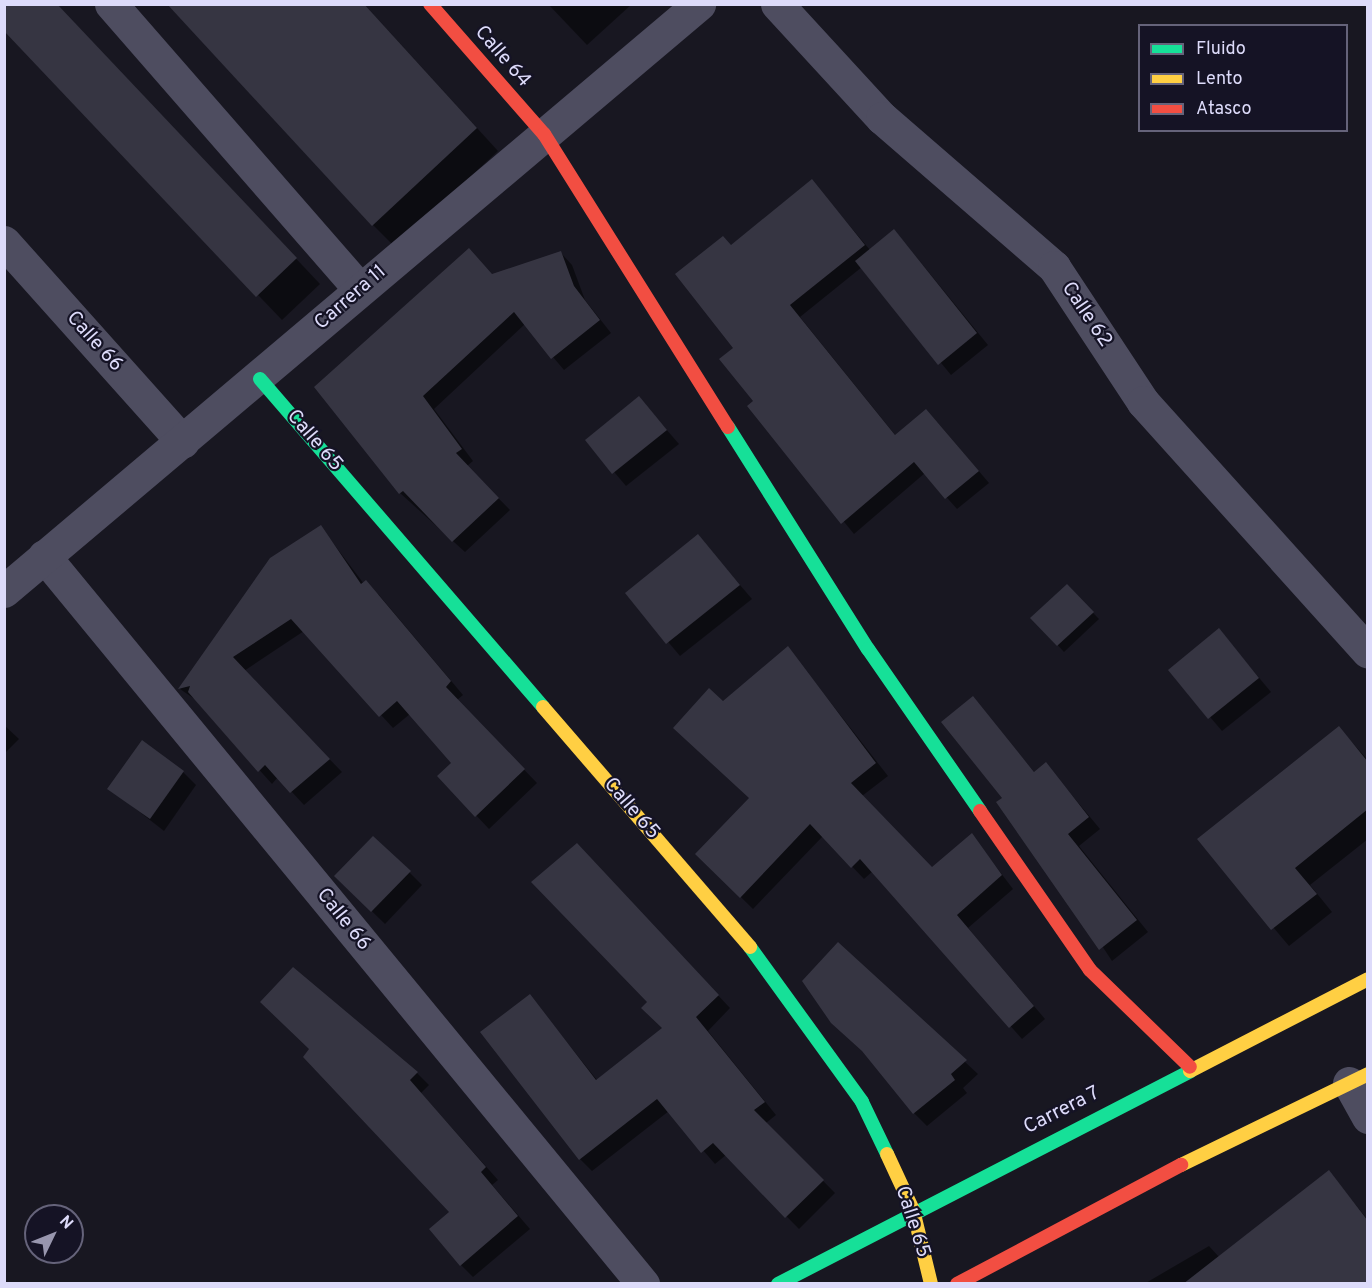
<!DOCTYPE html>
<style>
body{margin:0}
#map{position:relative;width:1372px;height:1288px;overflow:hidden;background:#181721;font-family:Overpass,sans-serif}
div>[style]{position:absolute}
[style*='--x']{left:calc(var(--x)*1px);top:calc(var(--y)*1px);width:calc(var(--w)*1px);rotate:calc(var(--a)*1deg)}
.shadow>*{inset:0;background:#0007}
.building>*{inset:0;background:#363542}
.street>*{height:33px;margin:-16.5px;padding:0 16.5px;transform-origin:16.5px;border-radius:16.5px;background:#4e4d60}
.fast>*{height:14px;margin:-7px;padding:0 7px;transform-origin:7px;border-radius:7px;background:#16e098}
.slow>*{height:14px;margin:-7px;padding:0 7px;transform-origin:7px;border-radius:7px;background:#ffcf43}
.jam>*{height:14px;margin:-7px;padding:0 7px;transform-origin:7px;border-radius:7px;background:#f24e42}
span{translate:-50% -50%;white-space:nowrap;text-align:center;line-height:1.15;-webkit-text-stroke:4.5px #151325;paint-order:stroke}
.street-label{font-size:20px;color:#dddbfa}
.frame{position:absolute;inset:0;border:6px solid #dddbfa;pointer-events:none}
.legend{position:absolute;left:1138px;top:24px;width:210px;height:108px;box-sizing:border-box;background:#151325;border:2px solid #65637a;margin:0;padding:8px 10px;list-style:none;font-size:18px;color:#dddbfa}
.legend li{display:flex;align-items:center;gap:12px;height:30px}
.legend b{width:30px;border:2px solid #65637a}
.north{position:absolute;left:24px;top:1204px;width:60px;height:60px;box-sizing:border-box;background:#151325;border:2px solid #65637a;border-radius:50%;rotate:47deg;font-size:16px;font-weight:700;line-height:24px;text-align:center;color:#dddbfa}
.north::after{content:'';display:block;margin:auto;width:21px;height:27px;background:#9896ae;clip-path:polygon(50% 0,100% 100%,50% 72%,0 100%)}
</style>
<div id="map">
<div class="shadow">
<i style="clip-path:polygon(56px 4px,320px 284px,282px 320px,4px 29px)"></i>
<i style="clip-path:polygon(364px 4px,498px 151px,395px 247px,373px 225px)"></i>
<i style="clip-path:polygon(548px 4px,632px 4px,587px 45px)"></i>
<i style="clip-path:polygon(812px 181px,870px 250px,905px 243px,988px 345px,951px 375px,862px 267px,800px 317px,896px 436px,937px 422px,989px 483px,957px 509px,925px 473px,854px 534px,749px 406px,755px 401px,735px 348px,732px 246px)"></i>
<i style="clip-path:polygon(561px 253px,572px 265px,585px 300px,611px 333px,564px 370px,525px 324px,434px 409px,473px 461px,467px 466px,510px 510px,465px 552px,400px 493px,316px 387px,493px 276px)"></i>
<i style="clip-path:polygon(639px 398px,679px 444px,626px 486px,587px 440px)"></i>
<i style="clip-path:polygon(321px 527px,364px 584px,379px 595px,463px 695px,457px 700px,537px 783px,489px 829px,439px 776px,453px 763px,410px 714px,393px 728px,304px 631px,244px 671px,342px 772px,304px 805px,278px 777px,272px 784px,196px 700px,180px 689px,271px 559px)"></i>
<i style="clip-path:polygon(698px 536px,752px 599px,680px 656px,627px 593px)"></i>
<i style="clip-path:polygon(1067px 586px,1099px 619px,1064px 652px,1033px 618px)"></i>
<i style="clip-path:polygon(1219px 630px,1271px 692px,1222px 731px,1170px 670px)"></i>
<i style="clip-path:polygon(788px 648px,888px 776px,862px 796px,933px 869px,972px 835px,1013px 889px,968px 928px,1045px 1019px,1022px 1039px,873px 871px,864px 879px,823px 836px,753px 909px,697px 854px,750px 798px,723px 703px)"></i>
<i style="clip-path:polygon(972px 698px,1035px 773px,1046px 764px,1100px 829px,1079px 846px,1148px 932px,1112px 961px,1004px 798px)"></i>
<i style="clip-path:polygon(4px 725px,19px 739px,4px 754px)"></i>
<i style="clip-path:polygon(1339px 728px,1368px 760px,1368px 839px,1310px 885px,1332px 912px,1289px 946px,1199px 839px)"></i>
<i style="clip-path:polygon(183px 772px,196px 785px,164px 831px,109px 788px)"></i>
<i style="clip-path:polygon(589px 858px,730px 1008px,708px 1031px,776px 1115px,766px 1123px,835px 1193px,799px 1229px,726px 1155px,715px 1164px,669px 1111px,592px 1171px,580px 1159px,530px 996px,597px 1080px,664px 1028px)"></i>
<i style="clip-path:polygon(409px 872px,422px 885px,385px 924px,349px 889px)"></i>
<i style="clip-path:polygon(838px 944px,978px 1074px,963px 1088px,967px 1093px,927px 1126px,914px 1113px)"></i>
<i style="clip-path:polygon(305px 1057px,417px 1073px,429px 1085px,421px 1093px,498px 1180px,492px 1185px,530px 1229px,473px 1277px,461px 1265px,451px 1212px)"></i>
<i style="clip-path:polygon(1329px 1172px,1368px 1220px,1368px 1284px,1144px 1284px,1209px 1246px,1220px 1258px)"></i>
</div>
<div class="building">
<i style="clip-path:polygon(4px 4px,57px 4px,297px 258px,256px 297px,4px 31px)"></i>
<i style="clip-path:polygon(167px 4px,364px 4px,477px 128px,372px 226px)"></i>
<i style="clip-path:polygon(812px 179px,865px 245px,790px 305px,895px 435px,926px 409px,979px 471px,945px 499px,914px 462px,841px 524px,747px 406px,753px 401px,719px 359px,733px 348px,675px 274px,723px 236px,731px 245px)"></i>
<i style="clip-path:polygon(894px 229px,977px 333px,938px 365px,855px 261px)"></i>
<i style="clip-path:polygon(469px 248px,492px 274px,561px 251px,574px 286px,600px 320px,551px 359px,514px 312px,423px 396px,462px 449px,456px 453px,499px 498px,452px 542px,403px 491px,399px 494px,314px 387px)"></i>
<i style="clip-path:polygon(639px 396px,667px 430px,612px 474px,585px 440px)"></i>
<i style="clip-path:polygon(321px 525px,361px 584px,366px 580px,451px 681px,446px 687px,525px 769px,475px 817px,437px 776px,451px 763px,397px 701px,379px 717px,291px 619px,233px 657px,330px 759px,290px 793px,265px 765px,258px 772px,188px 692px,190px 686px,178px 689px,270px 558px)"></i>
<i style="clip-path:polygon(698px 534px,740px 585px,666px 644px,625px 593px)"></i>
<i style="clip-path:polygon(1067px 584px,1094px 612px,1057px 646px,1030px 618px)"></i>
<i style="clip-path:polygon(1219px 628px,1259px 678px,1208px 719px,1168px 670px)"></i>
<i style="clip-path:polygon(788px 646px,876px 763px,851px 783px,932px 867px,972px 833px,1002px 875px,957px 915px,1034px 1006px,1009px 1028px,860px 859px,851px 868px,810px 824px,740px 898px,695px 854px,749px 798px,673px 728px,709px 688px,723px 701px)"></i>
<i style="clip-path:polygon(973px 696px,1034px 772px,1046px 762px,1089px 817px,1068px 834px,1137px 920px,1099px 950px,996px 802px,1002px 798px,941px 722px)"></i>
<i style="clip-path:polygon(1339px 726px,1368px 762px,1368px 809px,1295px 868px,1317px 894px,1271px 930px,1197px 839px)"></i>
<i style="clip-path:polygon(142px 740px,184px 771px,150px 819px,107px 789px)"></i>
<i style="clip-path:polygon(373px 836px,411px 871px,371px 912px,334px 876px)"></i>
<i style="clip-path:polygon(577px 843px,719px 995px,696px 1017px,765px 1102px,754px 1110px,824px 1180px,785px 1218px,713px 1143px,701px 1153px,657px 1099px,579px 1160px,480px 1032px,530px 994px,596px 1080px,662px 1028px,641px 1008px,647px 1002px,531px 882px)"></i>
<i style="clip-path:polygon(838px 942px,967px 1060px,951px 1074px,955px 1080px,913px 1114px,862px 1051px,831px 1023px,802px 981px)"></i>
<i style="clip-path:polygon(293px 967px,418px 1072px,410px 1080px,486px 1167px,481px 1172px,518px 1216px,460px 1266px,429px 1229px,449px 1212px,303px 1057px,309px 1049px,260px 1002px)"></i>
<i style="clip-path:polygon(1329px 1170px,1368px 1221px,1368px 1284px,1183px 1284px)"></i>
</div>
<div class="street">
<i style="--x:111;--y:4;--w:378;--a:48.9"></i>
<i style="--x:777;--y:4;--w:155;--a:47.4"></i>
<i style="--x:882;--y:118;--w:228;--a:40.9"></i>
<i style="--x:1054;--y:267;--w:162;--a:56.6"></i>
<i style="--x:1143;--y:402;--w:336;--a:48"></i>
<i style="--x:4;--y:242;--w:268;--a:48.2"></i>
<i style="--x:44;--y:556;--w:943;--a:50.55"></i>
<i style="--x:4;--y:591;--w:910;--a:-40.18"></i>
<i style="--x:1349;--y:1083;--w:39;--a:61"></i>
</div>
<div class="fast">
<i style="--x:260;--y:379;--w:433;--a:49.2"></i>
<i style="--x:728;--y:427;--w:262;--a:57.8"></i>
<i style="--x:868;--y:649;--w:197;--a:55.3"></i>
<i style="--x:750;--y:947;--w:191;--a:54.1"></i>
<i style="--x:862;--y:1102;--w:58;--a:64.3"></i>
<i style="--x:778;--y:1284;--w:464;--a:-27.3"></i>
</div>
<div class="slow">
<i style="--x:543;--y:707;--w:317;--a:49.2"></i>
<i style="--x:1190;--y:1071;--w:200;--a:-27.3"></i>
<i style="--x:887;--y:1154;--w:62;--a:65.1"></i>
<i style="--x:913;--y:1210;--w:76;--a:76.3"></i>
<i style="--x:1181;--y:1165;--w:208;--a:-25.9"></i>
</div>
<div class="jam">
<i style="--x:430;--y:4;--w:173;--a:48.8"></i>
<i style="--x:544;--y:134;--w:346;--a:57.9"></i>
<i style="--x:980;--y:811;--w:193;--a:55.3"></i>
<i style="--x:1090;--y:970;--w:139;--a:44.1"></i>
<i style="--x:957;--y:1284;--w:254;--a:-28"></i>
</div>
<div class="street-label">
<span style="left:502px;top:57px;rotate:49deg">Calle 64</span>
<span style="left:351px;top:298px;rotate:-41deg">Carrera 11</span>
<span style="left:1086px;top:315px;rotate:56deg">Calle 62</span>
<span style="left:94px;top:342px;rotate:48deg">Calle 66</span>
<span style="left:314px;top:441px;rotate:49deg">Calle 65</span>
<span style="left:631px;top:809px;rotate:49deg">Calle 65</span>
<span style="left:343px;top:920px;rotate:51deg">Calle 66</span>
<span style="left:1062px;top:1111px;rotate:-27deg">Carrera 7</span>
<span style="left:912px;top:1222px;rotate:72deg">Calle 65</span>
</div>
<div class="frame"></div>
<ul class="legend">
<li><b style="height:8px;background:#16e098"></b>Fluido</li>
<li><b style="height:8px;background:#ffcf43"></b>Lento</li>
<li><b style="height:8px;background:#f24e42"></b>Atasco</li>
</ul>
<div class="north">N</div>
</div>
